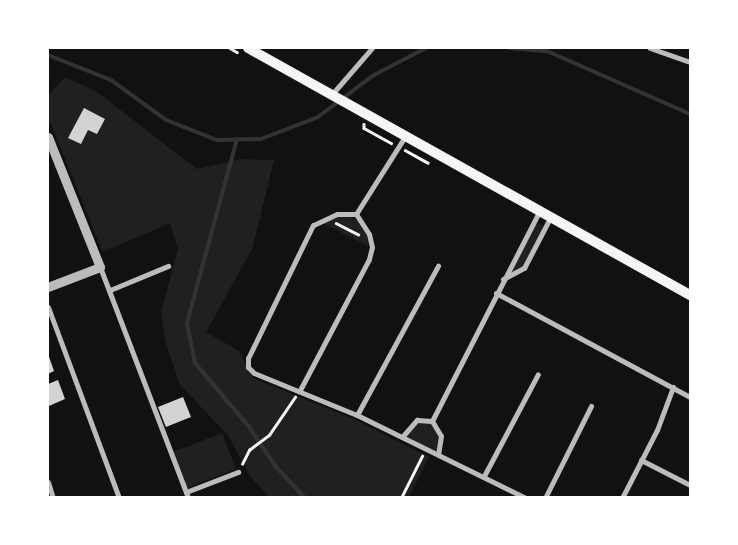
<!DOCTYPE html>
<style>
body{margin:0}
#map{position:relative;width:738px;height:545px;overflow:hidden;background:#111;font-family:Arial,sans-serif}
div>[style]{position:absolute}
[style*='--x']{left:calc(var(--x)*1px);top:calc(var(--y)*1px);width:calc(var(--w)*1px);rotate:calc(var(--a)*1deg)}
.green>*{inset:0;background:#202020}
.stream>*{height:4px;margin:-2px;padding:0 2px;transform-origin:2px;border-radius:2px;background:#333}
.building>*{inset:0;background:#d3d3d3}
.path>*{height:2.5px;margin:-1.25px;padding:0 1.25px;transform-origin:1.25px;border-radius:1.25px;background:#f5f5f5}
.minor>*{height:5px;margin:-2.5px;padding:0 2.5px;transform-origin:2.5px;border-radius:2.5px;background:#bcbcbc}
.tertiary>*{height:9px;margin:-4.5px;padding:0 4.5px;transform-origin:4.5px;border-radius:4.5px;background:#bcbcbc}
.secondary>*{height:10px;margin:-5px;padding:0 5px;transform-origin:5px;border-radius:5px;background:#f5f5f5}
span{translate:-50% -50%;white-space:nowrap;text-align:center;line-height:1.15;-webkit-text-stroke:5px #fff;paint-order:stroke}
.frame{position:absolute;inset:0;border:49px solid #fff;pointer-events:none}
</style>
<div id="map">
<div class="green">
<i style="clip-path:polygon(65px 77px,97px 92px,197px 169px,241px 159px,274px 160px,252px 249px,206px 332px,239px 351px,253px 378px,354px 419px,429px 457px,409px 497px,269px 497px,250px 476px,228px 435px,180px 385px,165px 340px,161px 312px,178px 250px,170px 223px,103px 252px,48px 117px,48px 95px)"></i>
<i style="clip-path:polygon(337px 217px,348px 216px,358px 221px,367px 236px,368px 246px,323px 223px)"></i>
<i style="clip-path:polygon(534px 221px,545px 227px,524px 268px,503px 280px)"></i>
<i style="clip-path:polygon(417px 420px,432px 421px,441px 436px,438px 454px,402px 437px)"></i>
<i style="clip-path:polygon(222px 433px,236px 469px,187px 488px,173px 452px)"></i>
</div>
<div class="stream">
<i style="--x:510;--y:48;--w:37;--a:5"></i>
<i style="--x:547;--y:51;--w:156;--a:23.8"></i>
<i style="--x:48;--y:55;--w:68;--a:21.6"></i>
<i style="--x:111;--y:80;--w:68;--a:36"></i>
<i style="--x:166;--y:120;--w:55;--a:21.4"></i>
<i style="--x:217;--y:140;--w:44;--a:-1.3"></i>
<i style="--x:261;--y:139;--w:61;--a:-21.1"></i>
<i style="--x:318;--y:117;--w:70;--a:-36.9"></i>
<i style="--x:374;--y:75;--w:59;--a:-27.4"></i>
<i style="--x:237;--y:139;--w:191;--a:105.2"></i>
<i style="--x:187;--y:323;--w:41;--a:78.7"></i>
<i style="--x:195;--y:363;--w:84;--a:49.8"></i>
<i style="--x:249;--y:427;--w:48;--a:56"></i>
<i style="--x:276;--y:467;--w:42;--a:46.9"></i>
</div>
<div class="building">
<i style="clip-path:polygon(84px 108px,105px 119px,97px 134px,88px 130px,81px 144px,68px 138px)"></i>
<i style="clip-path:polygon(48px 354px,54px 371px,48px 374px)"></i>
<i style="clip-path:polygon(58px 380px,65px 399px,49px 406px,48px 384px)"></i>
<i style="clip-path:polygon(183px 397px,191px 417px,166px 427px,158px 407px)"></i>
</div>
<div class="path">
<i style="--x:230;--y:48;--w:8;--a:30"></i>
<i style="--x:364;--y:124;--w:4;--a:90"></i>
<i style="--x:364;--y:128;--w:31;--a:29"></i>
<i style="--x:405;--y:150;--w:26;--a:29"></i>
<i style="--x:336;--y:223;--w:25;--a:27"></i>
<i style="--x:242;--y:464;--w:16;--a:-63"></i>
<i style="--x:249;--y:450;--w:25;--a:-37"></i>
<i style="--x:269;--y:435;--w:46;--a:-55.6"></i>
<i style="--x:401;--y:498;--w:47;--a:-63.4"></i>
</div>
<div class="minor">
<i style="--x:650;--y:48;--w:42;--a:19.3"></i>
<i style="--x:333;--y:93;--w:60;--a:-49.1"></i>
<i style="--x:356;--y:214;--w:19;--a:180"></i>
<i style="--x:337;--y:214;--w:26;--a:155"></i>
<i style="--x:313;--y:225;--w:148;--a:116"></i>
<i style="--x:248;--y:358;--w:9;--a:90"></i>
<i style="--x:248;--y:367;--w:8;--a:45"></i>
<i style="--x:254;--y:373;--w:111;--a:22.2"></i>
<i style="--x:357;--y:415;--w:188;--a:26.2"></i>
<i style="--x:356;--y:214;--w:93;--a:-57.7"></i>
<i style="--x:100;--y:267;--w:247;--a:69.1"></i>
<i style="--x:503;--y:279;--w:24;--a:-28"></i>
<i style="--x:524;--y:268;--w:56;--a:-62.5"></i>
<i style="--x:110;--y:290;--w:63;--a:-22.5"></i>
<i style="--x:496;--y:293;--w:220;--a:28.2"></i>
<i style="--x:48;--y:307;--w:204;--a:69.6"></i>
<i style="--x:300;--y:390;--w:148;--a:-62.2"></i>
<i style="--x:369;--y:259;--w:12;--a:-76"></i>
<i style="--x:372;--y:247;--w:13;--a:-103"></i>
<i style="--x:369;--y:234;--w:24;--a:-123"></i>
<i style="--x:357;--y:415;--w:170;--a:-61.5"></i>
<i style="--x:432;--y:421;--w:235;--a:-62.9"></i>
<i style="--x:402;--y:437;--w:23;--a:-49"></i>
<i style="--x:417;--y:420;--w:15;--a:4"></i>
<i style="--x:432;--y:421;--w:17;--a:59"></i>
<i style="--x:441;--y:436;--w:18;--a:99"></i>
<i style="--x:641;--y:460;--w:55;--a:27"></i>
<i style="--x:484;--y:476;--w:115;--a:-62.1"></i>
<i style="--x:48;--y:482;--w:17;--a:73"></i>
<i style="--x:186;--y:492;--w:56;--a:-21"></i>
<i style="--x:545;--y:498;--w:103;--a:-63.4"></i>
<i style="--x:622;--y:498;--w:76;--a:-62.8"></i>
<i style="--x:657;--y:430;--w:46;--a:-69.6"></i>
</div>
<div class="tertiary">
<i style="--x:48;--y:137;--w:140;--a:68.2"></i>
<i style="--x:100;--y:267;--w:56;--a:159"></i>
</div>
<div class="secondary">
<i style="--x:248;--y:48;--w:506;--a:29.2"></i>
</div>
<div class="frame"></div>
</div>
